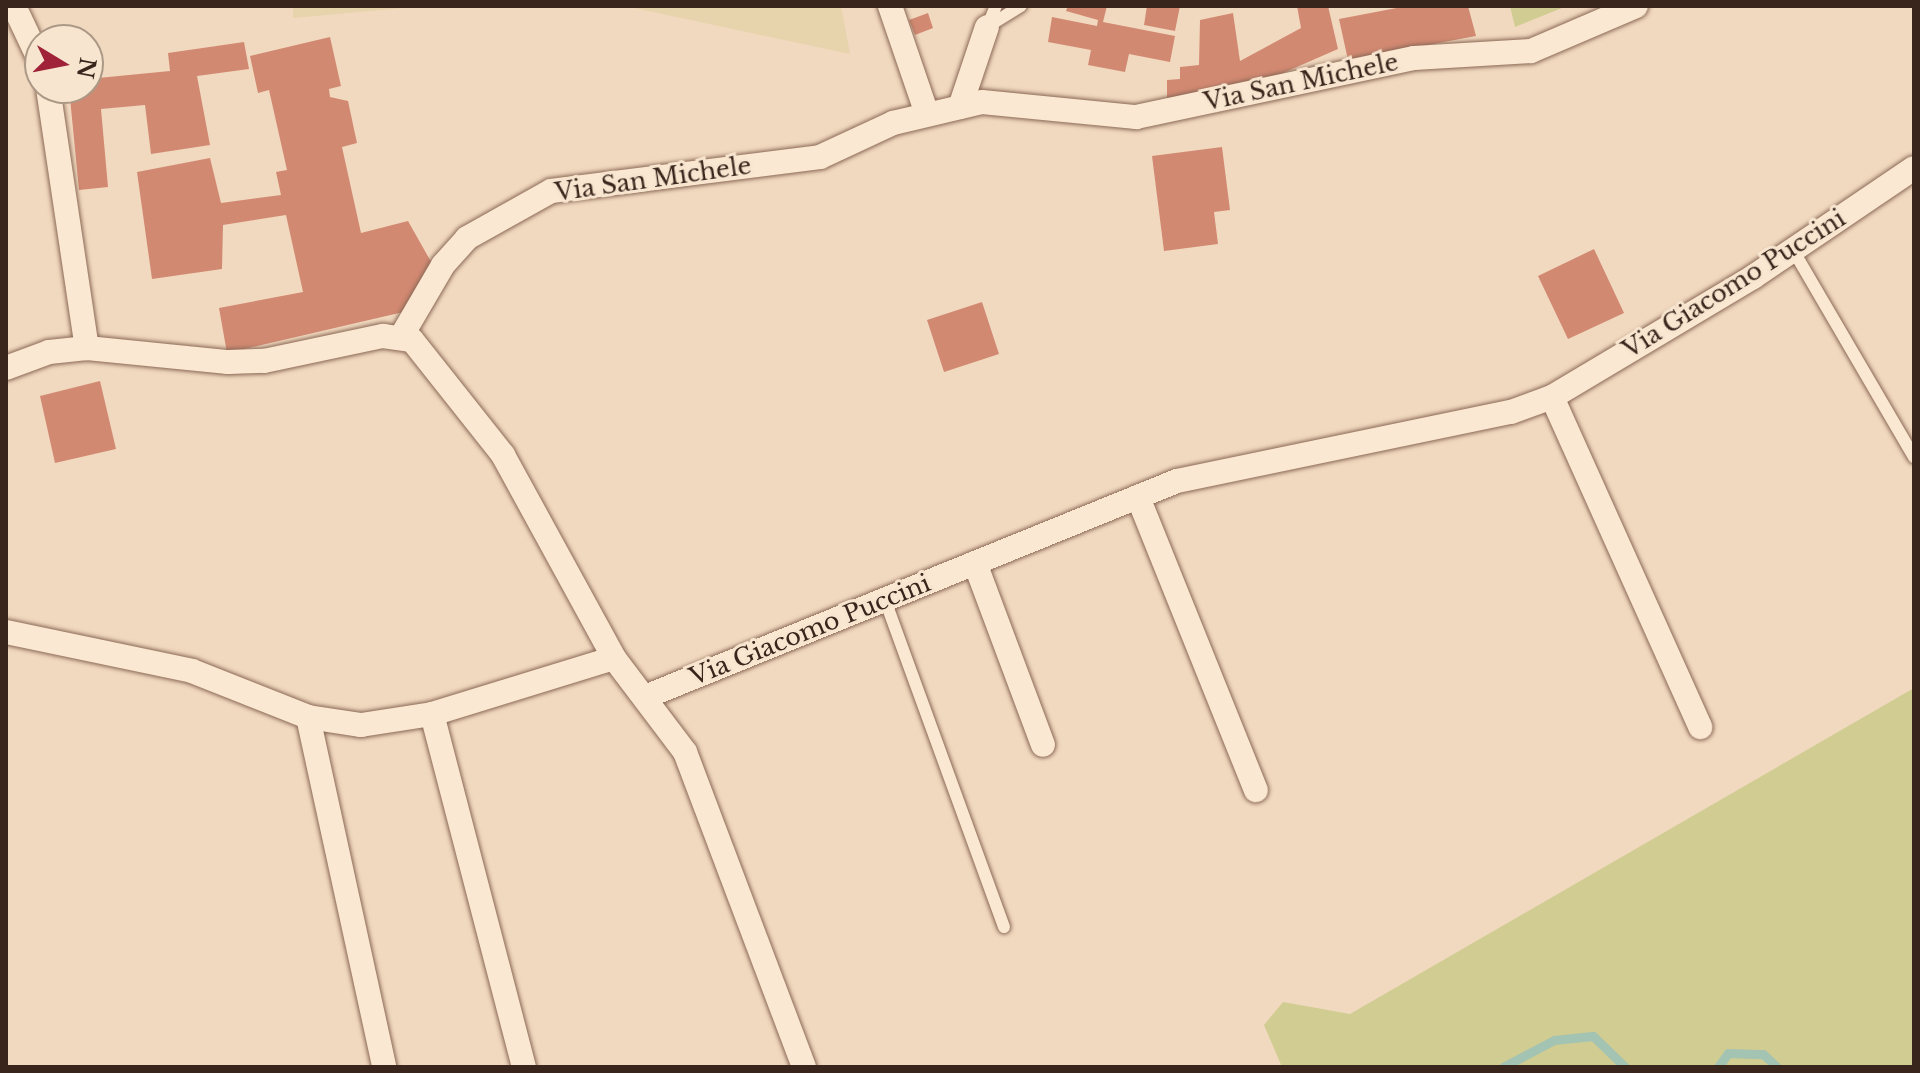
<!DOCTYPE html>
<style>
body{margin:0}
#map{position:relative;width:1920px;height:1073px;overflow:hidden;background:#f1d9bf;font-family:"Libre Baskerville",serif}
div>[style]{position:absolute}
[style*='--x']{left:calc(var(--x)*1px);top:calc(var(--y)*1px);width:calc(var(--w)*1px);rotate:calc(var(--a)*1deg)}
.farmland>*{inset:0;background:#e7d3ac}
.green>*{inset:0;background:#d0cc92}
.stream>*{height:9px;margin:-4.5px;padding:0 4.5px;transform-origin:4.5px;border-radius:4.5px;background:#a3c3b3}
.building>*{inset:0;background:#d28972}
.roads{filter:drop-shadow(0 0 2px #8b6956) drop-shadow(0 0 2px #8b6956)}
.lane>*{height:12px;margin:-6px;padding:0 6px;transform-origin:6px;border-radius:6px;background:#fbe8d3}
.street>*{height:24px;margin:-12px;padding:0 12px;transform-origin:12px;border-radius:12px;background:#fbe8d3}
span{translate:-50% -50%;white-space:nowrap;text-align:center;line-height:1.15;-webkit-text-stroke:6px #f8e5cf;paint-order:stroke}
.street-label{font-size:24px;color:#3a251c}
.frame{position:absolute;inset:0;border:8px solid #3a251c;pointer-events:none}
.north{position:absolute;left:24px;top:24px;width:80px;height:80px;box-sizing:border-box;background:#f8e5cf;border:2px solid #ac9887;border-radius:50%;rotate:100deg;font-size:22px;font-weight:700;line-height:32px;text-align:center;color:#3a251c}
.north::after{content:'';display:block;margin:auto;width:28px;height:36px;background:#9f2239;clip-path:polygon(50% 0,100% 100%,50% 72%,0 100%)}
</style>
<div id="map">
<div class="farmland">
<i style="clip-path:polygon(293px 6px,426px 6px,293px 18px)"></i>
<i style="clip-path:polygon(625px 6px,841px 6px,850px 54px)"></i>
</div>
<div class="green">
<i style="clip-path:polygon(1510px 6px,1567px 6px,1515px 27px)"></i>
<i style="clip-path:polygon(1914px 688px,1914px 1067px,1282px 1067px,1264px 1025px,1283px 1002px,1350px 1014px)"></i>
</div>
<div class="stream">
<i style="--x:1503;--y:1067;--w:58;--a:-27.9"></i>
<i style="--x:1554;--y:1040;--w:39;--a:-6"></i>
<i style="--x:1593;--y:1036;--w:45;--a:44.1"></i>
<i style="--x:1718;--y:1067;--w:17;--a:-54"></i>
<i style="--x:1728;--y:1053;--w:35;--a:2"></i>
<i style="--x:1763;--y:1054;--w:19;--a:43"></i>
</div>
<div class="building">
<i style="clip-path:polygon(1068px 6px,1107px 6px,1103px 22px,1175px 36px,1170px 62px,1129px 54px,1125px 72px,1088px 65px,1091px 50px,1048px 42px,1052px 17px,1097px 26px,1098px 20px,1066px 11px)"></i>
<i style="clip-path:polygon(1147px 6px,1180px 6px,1175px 31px,1144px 25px)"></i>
<i style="clip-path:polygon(1297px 6px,1328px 6px,1338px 49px,1251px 87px,1167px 99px,1167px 80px,1180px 79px,1180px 67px,1199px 65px,1200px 20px,1233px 13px,1240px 61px,1301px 28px)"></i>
<i style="clip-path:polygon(1407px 6px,1468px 6px,1476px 36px,1348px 60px,1339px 19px)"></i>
<i style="clip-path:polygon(928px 13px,933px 28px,915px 35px,909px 20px)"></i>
<i style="clip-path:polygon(330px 37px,341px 86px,329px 89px,330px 97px,348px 101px,357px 143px,342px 147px,361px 233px,408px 221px,434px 267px,412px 310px,227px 353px,219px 308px,303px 292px,286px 215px,223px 225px,222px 269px,152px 279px,137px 172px,210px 158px,221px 203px,281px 195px,276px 172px,287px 170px,269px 90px,258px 93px,250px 56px)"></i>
<i style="clip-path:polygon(244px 42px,249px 69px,197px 76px,210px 145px,151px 154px,145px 105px,101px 109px,108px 187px,79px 190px,69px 88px,88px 88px,88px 79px,170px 71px,168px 53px)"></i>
<i style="clip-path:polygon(1222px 147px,1230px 210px,1214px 212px,1218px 244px,1164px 251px,1152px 156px)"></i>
<i style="clip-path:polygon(1594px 249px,1624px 313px,1568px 339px,1538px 276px)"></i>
<i style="clip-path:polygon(982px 302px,999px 354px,944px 372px,927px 320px)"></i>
<i style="clip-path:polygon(100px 381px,116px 449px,55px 463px,40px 396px)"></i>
</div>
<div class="roads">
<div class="lane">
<i style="--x:987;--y:27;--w:40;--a:-32"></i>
<i style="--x:987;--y:27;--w:23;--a:-67"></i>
<i style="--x:1793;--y:250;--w:240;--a:59.7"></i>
<i style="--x:885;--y:600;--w:348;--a:70"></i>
</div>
<div class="street">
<i style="--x:14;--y:6;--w:61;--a:64.7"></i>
<i style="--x:890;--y:6;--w:114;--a:71.1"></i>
<i style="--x:48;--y:88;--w:263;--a:81.5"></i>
<i style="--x:960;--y:107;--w:84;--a:-71.4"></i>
<i style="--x:401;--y:337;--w:83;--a:-59.7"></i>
<i style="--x:443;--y:265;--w:36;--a:-48"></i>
<i style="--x:467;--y:238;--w:96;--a:-29.2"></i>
<i style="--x:551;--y:191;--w:271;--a:-7.2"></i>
<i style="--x:820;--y:157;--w:81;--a:-25"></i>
<i style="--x:893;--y:123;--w:91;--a:-13.3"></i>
<i style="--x:982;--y:102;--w:155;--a:5.6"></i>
<i style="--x:1136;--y:117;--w:284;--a:-12"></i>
<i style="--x:1414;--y:58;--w:117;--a:-3.4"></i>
<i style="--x:1531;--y:51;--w:114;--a:-23.2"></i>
<i style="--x:6;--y:368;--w:46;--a:-20.4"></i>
<i style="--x:49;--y:352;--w:38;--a:-6"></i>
<i style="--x:87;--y:348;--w:142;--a:5.7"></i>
<i style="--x:228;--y:362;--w:36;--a:-2"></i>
<i style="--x:264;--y:361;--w:122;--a:-11.9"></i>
<i style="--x:383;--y:336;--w:29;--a:8"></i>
<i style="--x:412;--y:340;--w:147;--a:51.6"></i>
<i style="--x:503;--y:455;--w:231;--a:61.3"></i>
<i style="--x:614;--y:658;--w:118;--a:52.9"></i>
<i style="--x:685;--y:752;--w:337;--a:69.3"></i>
<i style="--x:1552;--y:397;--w:362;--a:65.8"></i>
<i style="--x:1138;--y:497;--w:316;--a:68.1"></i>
<i style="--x:975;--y:563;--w:194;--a:69.5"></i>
<i style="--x:6;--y:632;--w:190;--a:11.8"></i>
<i style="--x:192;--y:671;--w:125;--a:21.6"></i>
<i style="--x:308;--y:717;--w:54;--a:8.6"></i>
<i style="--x:361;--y:725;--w:72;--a:-8.8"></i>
<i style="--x:432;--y:714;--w:190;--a:-17.1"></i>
<i style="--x:645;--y:697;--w:574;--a:-22.1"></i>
<i style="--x:1177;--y:481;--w:341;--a:-11.7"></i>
<i style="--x:1511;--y:412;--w:44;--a:-20.1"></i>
<i style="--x:1552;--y:397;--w:234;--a:-30.8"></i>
<i style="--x:1753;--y:277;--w:194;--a:-34.1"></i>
<i style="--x:432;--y:714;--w:365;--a:75.4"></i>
<i style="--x:308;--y:717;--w:358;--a:77.7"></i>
</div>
</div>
<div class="street-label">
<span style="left:1301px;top:82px;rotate:-12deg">Via San Michele</span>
<span style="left:653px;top:179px;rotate:-8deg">Via San Michele</span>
<span style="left:1734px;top:284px;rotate:-32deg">Via Giacomo Puccini</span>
<span style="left:810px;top:630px;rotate:-22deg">Via Giacomo Puccini</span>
</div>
<div class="frame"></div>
<div class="north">N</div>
</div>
